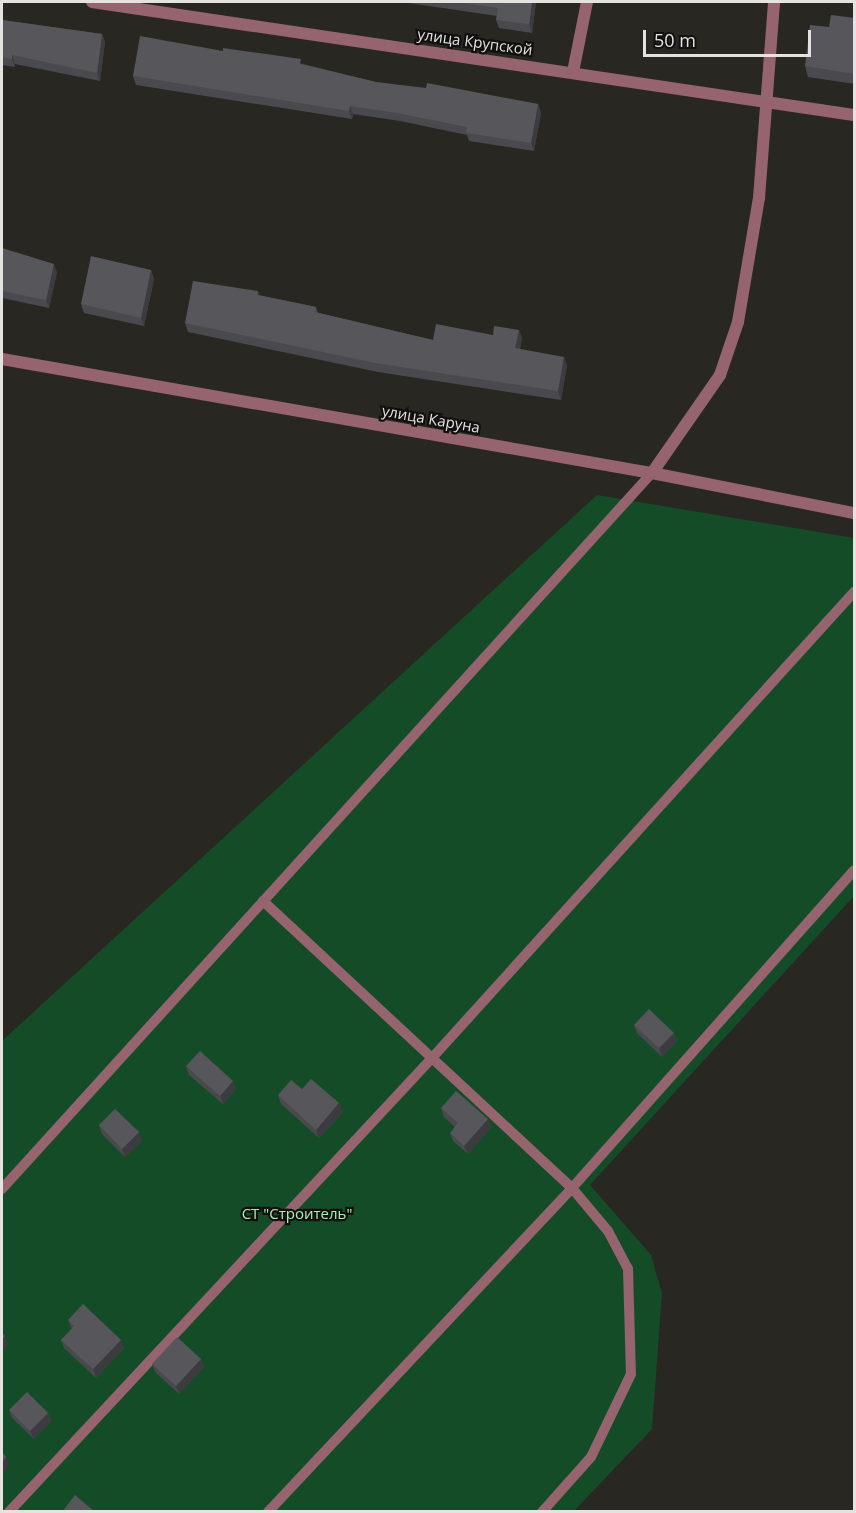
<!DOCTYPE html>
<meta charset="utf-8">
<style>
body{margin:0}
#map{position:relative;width:856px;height:1513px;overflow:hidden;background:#292722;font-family:"Open Sans",sans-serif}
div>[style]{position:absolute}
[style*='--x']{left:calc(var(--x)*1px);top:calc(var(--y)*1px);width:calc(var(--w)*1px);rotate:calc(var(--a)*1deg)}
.green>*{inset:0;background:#144c28}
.service>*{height:10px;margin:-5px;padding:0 5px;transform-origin:5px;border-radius:5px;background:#96646e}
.minor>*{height:12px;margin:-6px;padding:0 6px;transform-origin:6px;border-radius:6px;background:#96646e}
.wall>*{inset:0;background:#4a4a4e}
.shaded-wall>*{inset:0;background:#3c3c40}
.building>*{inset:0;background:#56565b}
span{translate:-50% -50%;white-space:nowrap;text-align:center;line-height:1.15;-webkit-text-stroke:4.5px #11100e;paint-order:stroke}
.street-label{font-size:15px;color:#e4e3df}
.park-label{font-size:15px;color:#a0f3b6}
.frame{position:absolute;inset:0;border:3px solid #e4e3df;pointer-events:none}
.scale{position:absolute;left:643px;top:30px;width:168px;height:27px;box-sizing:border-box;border:3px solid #e4e3df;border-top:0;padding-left:8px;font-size:18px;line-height:21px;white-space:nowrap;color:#e4e3df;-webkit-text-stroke:4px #11100e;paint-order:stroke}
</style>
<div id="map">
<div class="green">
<i style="clip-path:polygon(597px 495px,854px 538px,854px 896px,590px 1185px,651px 1255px,662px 1293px,652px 1429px,574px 1511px,2px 1512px,2px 1041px)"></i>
</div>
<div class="service">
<i style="--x:263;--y:901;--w:422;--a:42.9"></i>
<i style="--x:572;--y:1188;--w:56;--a:50.1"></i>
<i style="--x:608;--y:1231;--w:43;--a:62.2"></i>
<i style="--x:628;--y:1269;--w:105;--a:88.4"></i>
<i style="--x:631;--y:1374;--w:92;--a:115.7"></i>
<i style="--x:591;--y:1457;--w:74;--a:131.7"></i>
<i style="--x:2;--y:1189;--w:967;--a:-47.77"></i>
<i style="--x:9;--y:1512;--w:621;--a:-47.02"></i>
<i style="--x:432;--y:1058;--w:629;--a:-47.84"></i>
<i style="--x:268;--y:1512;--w:444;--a:-46.8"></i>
<i style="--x:572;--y:1188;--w:425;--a:-48.4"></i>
</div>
<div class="minor">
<i style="--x:92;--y:2;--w:770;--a:8.44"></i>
<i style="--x:573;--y:72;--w:71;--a:-78.7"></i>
<i style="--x:2;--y:359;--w:660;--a:9.95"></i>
<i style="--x:652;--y:473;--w:206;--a:11.2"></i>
<i style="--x:652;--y:473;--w:119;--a:-55.2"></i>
<i style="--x:720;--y:375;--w:56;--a:-71.2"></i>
<i style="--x:738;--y:322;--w:126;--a:-80.4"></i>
<i style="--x:759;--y:198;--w:197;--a:-85.6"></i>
</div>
<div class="wall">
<i style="clip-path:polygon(402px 2px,536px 2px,532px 33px,499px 28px,496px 20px,497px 16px)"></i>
<i style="clip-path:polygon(855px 18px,855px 84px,808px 77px,805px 66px,829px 27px)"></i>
<i style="clip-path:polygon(2px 20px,102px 34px,105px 42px,100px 81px,15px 64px,15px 67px,2px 65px)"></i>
<i style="clip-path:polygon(223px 51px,303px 64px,376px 82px,538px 104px,541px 113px,534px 151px,469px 141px,467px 135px,400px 121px,353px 114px,352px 119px,136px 85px,133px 76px)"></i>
<i style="clip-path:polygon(2px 248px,57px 272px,49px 308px,2px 298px)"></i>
<i style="clip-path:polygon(151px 270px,154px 279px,144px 326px,84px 313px,81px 304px)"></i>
<i style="clip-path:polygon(258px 291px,259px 295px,316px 307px,318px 313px,433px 340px,493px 335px,519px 330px,522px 338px,520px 349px,567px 365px,561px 400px,378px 372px,188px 332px,185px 323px)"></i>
<i style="clip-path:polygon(634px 1025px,677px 1041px,662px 1057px,637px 1033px)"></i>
<i style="clip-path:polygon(186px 1066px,236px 1089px,223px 1104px,189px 1075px)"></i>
<i style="clip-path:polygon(302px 1089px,343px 1112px,319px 1138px,281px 1104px,278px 1095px)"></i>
<i style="clip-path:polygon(441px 1108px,488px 1119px,491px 1127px,468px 1154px,453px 1141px,450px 1133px,455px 1127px,444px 1117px)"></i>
<i style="clip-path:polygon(99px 1125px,139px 1132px,142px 1141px,125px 1157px,102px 1134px)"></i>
<i style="clip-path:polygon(68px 1320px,124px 1348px,96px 1378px,64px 1348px,61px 1340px,72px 1329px)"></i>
<i style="clip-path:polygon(201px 1359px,204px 1367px,179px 1394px,155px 1372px,152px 1364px)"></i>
<i style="clip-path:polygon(9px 1410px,48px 1413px,51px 1421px,34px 1439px,12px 1418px)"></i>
</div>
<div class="shaded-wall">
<i style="clip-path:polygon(532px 2px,536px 2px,532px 33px,529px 24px)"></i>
<i style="clip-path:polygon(102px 34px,105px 42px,100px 81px,97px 73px)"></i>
<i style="clip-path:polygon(12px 55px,15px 64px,15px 67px,12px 59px)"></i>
<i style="clip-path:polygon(538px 104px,541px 113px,534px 151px,531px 143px)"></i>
<i style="clip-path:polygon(350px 106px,353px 114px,352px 119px,349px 111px)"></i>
<i style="clip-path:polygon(54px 264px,57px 272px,49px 308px,46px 300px)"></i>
<i style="clip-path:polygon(151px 270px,154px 279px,144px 326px,141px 318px)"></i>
<i style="clip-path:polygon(519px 330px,522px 338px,518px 357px,515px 348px)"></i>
<i style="clip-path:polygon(564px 357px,567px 365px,561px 400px,558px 391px)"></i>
<i style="clip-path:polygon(674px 1033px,677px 1041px,662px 1057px,659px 1048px)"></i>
<i style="clip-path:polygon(233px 1081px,236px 1089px,223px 1104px,220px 1096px)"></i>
<i style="clip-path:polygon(339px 1103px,343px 1112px,319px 1138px,316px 1130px)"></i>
<i style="clip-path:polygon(488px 1119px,491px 1127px,468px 1154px,464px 1146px)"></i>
<i style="clip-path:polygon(139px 1132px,142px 1141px,125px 1157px,122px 1149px)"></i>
<i style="clip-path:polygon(5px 1336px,8px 1344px,2px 1351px,2px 1340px)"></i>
<i style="clip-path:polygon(121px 1340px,124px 1348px,96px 1378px,93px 1369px)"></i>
<i style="clip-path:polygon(201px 1359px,204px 1367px,179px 1394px,176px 1386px)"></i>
<i style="clip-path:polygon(48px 1413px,51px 1421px,34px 1439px,30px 1431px)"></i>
<i style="clip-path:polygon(6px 1457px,9px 1465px,2px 1474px,2px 1462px)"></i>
</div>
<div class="building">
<i style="clip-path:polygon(456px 2px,532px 2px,529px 24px,496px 20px,498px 8px)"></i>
<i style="clip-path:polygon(831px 15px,855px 18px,855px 74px,805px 66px,810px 25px,829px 27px)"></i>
<i style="clip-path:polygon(2px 20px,102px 34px,97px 73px,12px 55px,12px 59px,2px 57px)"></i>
<i style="clip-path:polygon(140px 36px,223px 51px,223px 48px,301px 59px,300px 64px,376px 82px,426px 88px,427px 83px,538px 104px,531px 143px,466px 133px,467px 127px,397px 113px,350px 106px,349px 111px,133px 76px)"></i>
<i style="clip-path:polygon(2px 248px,54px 264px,46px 300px,2px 291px)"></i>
<i style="clip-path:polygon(91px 256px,151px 270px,141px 318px,81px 304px)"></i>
<i style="clip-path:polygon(193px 281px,258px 291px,257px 295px,316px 307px,315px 312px,433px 340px,436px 324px,493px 335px,494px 326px,519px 330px,515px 348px,564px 357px,558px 391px,375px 363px,185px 323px)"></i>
<i style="clip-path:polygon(649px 1009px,674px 1033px,659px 1048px,634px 1025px)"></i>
<i style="clip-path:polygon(200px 1051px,233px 1081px,220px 1096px,186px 1066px)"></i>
<i style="clip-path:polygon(311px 1079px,339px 1103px,316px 1130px,278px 1095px,291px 1080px,302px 1089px)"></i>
<i style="clip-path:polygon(456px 1091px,488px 1119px,464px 1146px,450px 1133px,458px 1123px,441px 1108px)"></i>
<i style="clip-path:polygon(115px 1109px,139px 1132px,122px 1149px,99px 1125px)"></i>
<i style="clip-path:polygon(83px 1304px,121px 1340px,93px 1369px,61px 1340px,74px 1326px,68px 1320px)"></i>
<i style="clip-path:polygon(2px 1332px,5px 1336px,2px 1340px)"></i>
<i style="clip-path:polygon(177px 1337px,201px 1359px,176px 1386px,152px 1364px)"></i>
<i style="clip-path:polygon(27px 1392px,48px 1413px,30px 1431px,9px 1410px)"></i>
<i style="clip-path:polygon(2px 1452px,6px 1457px,2px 1462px)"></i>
<i style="clip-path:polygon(75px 1495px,95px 1512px,62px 1512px)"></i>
</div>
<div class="street-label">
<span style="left:475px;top:42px;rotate:8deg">улица Крупской</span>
<span style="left:431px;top:419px;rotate:10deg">улица Каруна</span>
</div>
<div class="park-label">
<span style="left:297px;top:1214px">СТ "Строитель"</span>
</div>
<div class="frame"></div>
<div class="scale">50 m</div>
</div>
